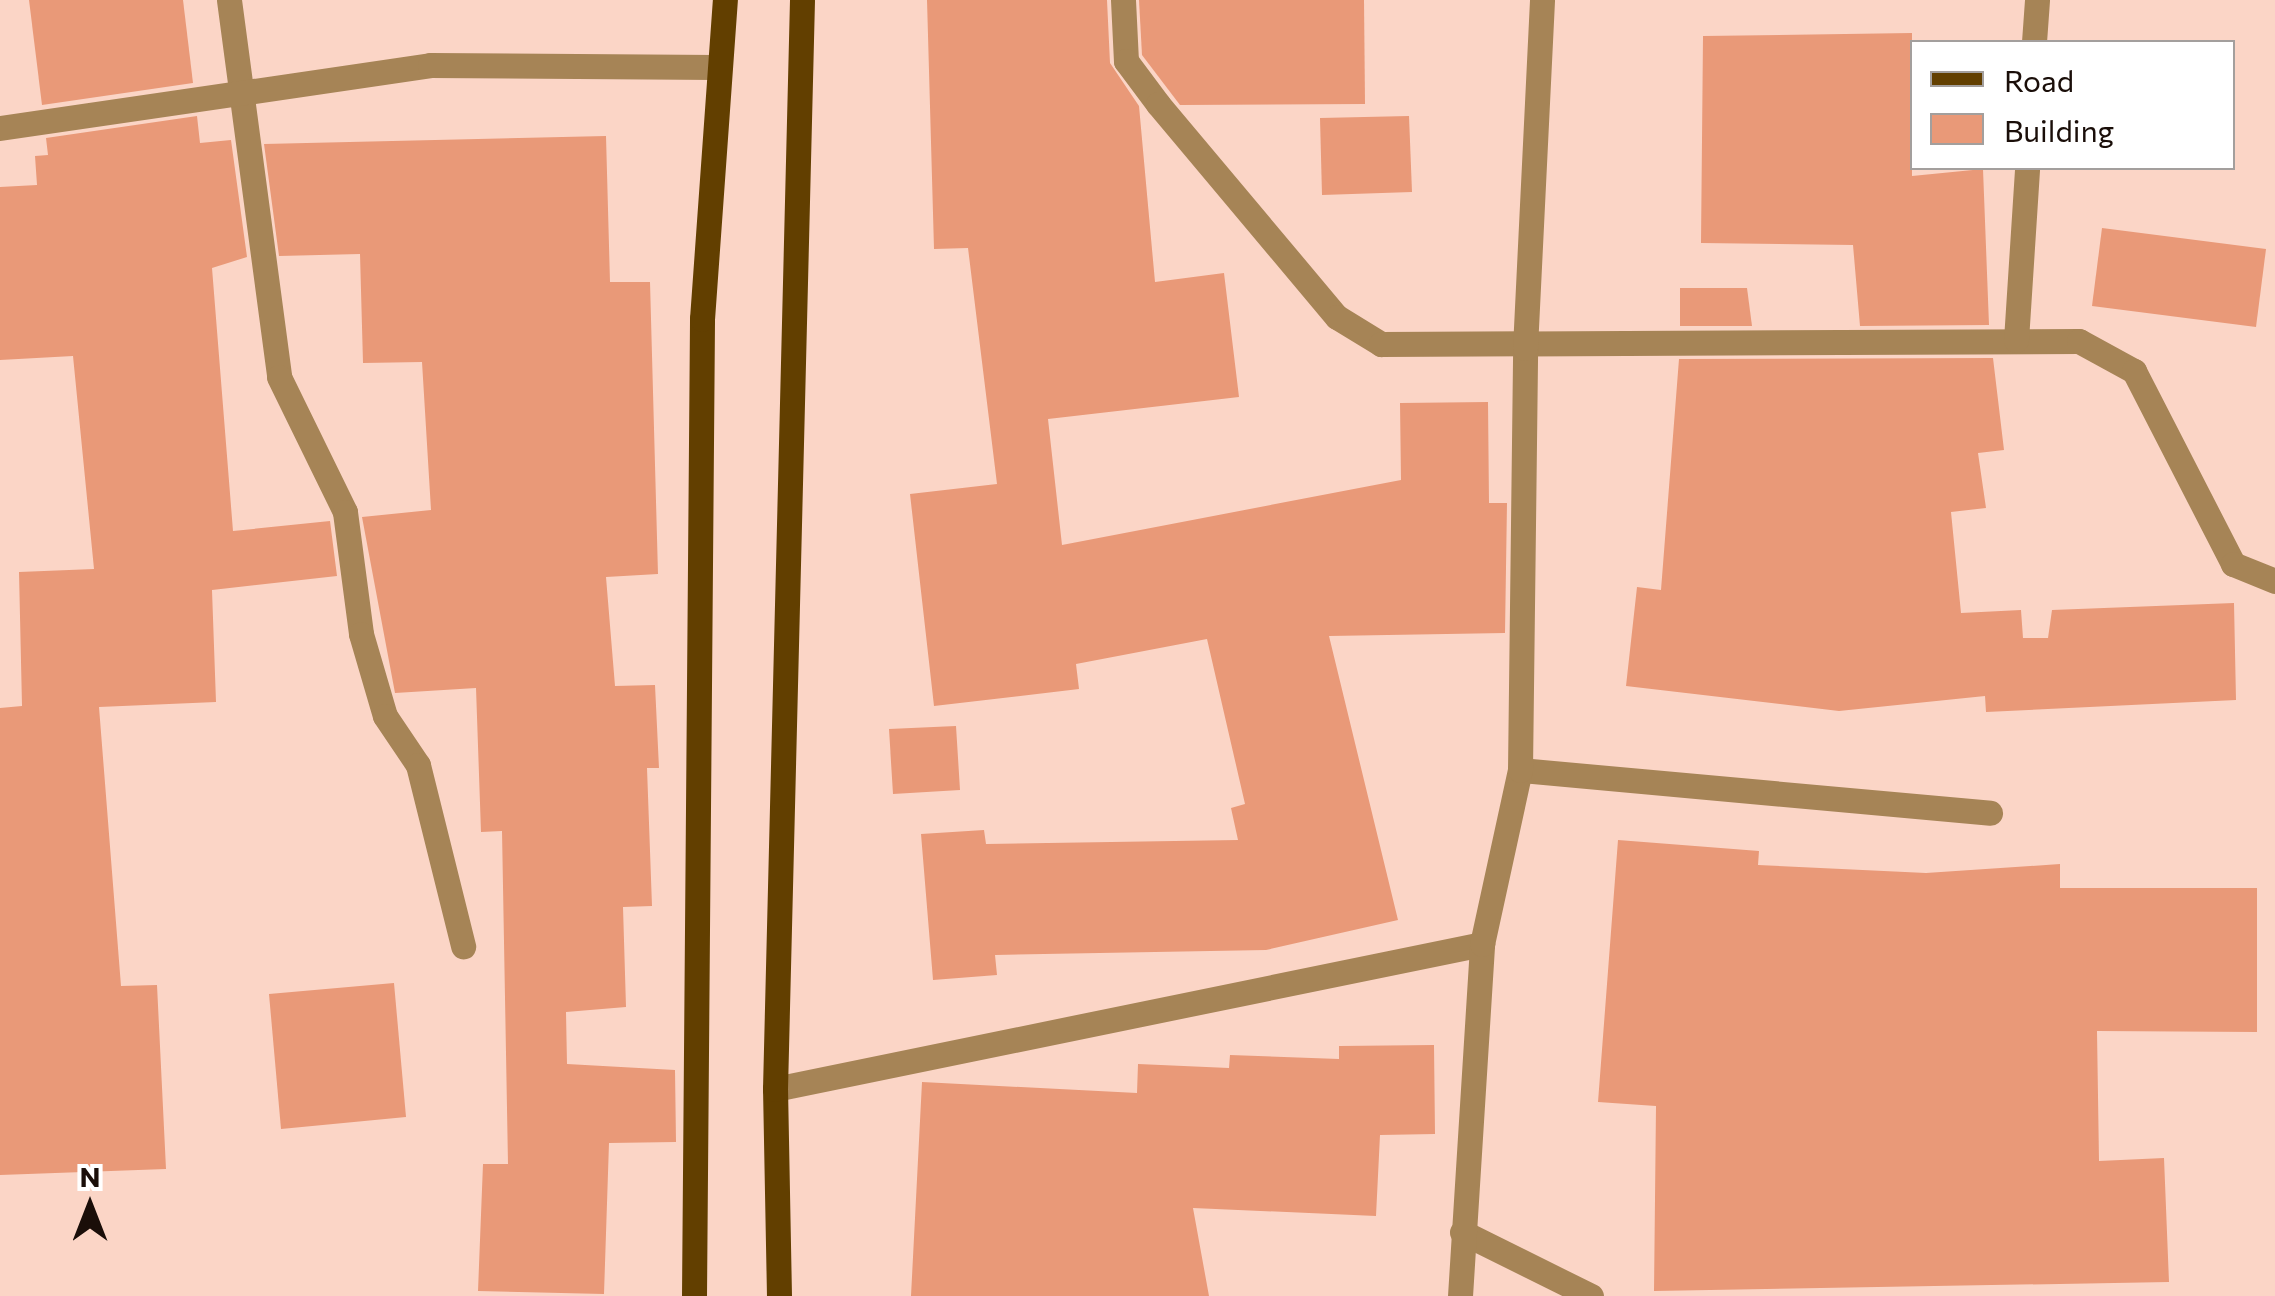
<!DOCTYPE html>
<style>
body{margin:0}
#map{position:relative;width:2275px;height:1296px;overflow:hidden;background:#fbd5c6;font-family:Commissioner,sans-serif}
div>[style]{position:absolute}
[style*='--x']{left:calc(var(--x)*1px);top:calc(var(--y)*1px);width:calc(var(--w)*1px);rotate:calc(var(--a)*1deg)}
.building>*{inset:0;background:#e99978}
.minor>*{height:25px;margin:-12.5px;padding:0 12.5px;transform-origin:12.5px;border-radius:12.5px;background:#a68456}
.major>*{height:25px;margin:-12.5px;padding:0 12.5px;transform-origin:12.5px;border-radius:12.5px;background:#623f00}
span{translate:-50% -50%;white-space:nowrap;text-align:center;line-height:1.15;-webkit-text-stroke:9px #fff;paint-order:stroke}
.legend{position:absolute;left:1910px;top:40px;width:325px;height:130px;box-sizing:border-box;background:#fff;border:2px solid #a39f9d;margin:0;padding:12px 18px;list-style:none;font-size:30px;color:#1a0e09}
.legend li{display:flex;align-items:center;gap:20px;height:50px}
.legend b{width:50px;border:2px solid #a39f9d}
.north{position:absolute;left:40px;top:1156px;width:100px;height:100px;-webkit-text-stroke:8px #fff;paint-order:stroke;rotate:0deg;font-size:28px;font-weight:700;line-height:40px;text-align:center;color:#1a0e09}
.north::after{content:'';display:block;margin:auto;width:35px;height:45px;background:#1a0e09;clip-path:polygon(50% 0,100% 100%,50% 72%,0 100%)}
</style>
<div id="map">
<div class="building">
<i style="clip-path:polygon(29px 0,183px 0,193px 83px,42px 105px)"></i>
<i style="clip-path:polygon(927px 0,1107px 0,1110px 63px,1139px 106px,1155px 282px,1224px 273px,1239px 397px,1048px 419px,1062px 545px,1401px 480px,1400px 403px,1488px 402px,1489px 503px,1507px 503px,1505px 633px,1329px 636px,1398px 920px,1266px 950px,995px 955px,997px 975px,933px 980px,921px 834px,984px 830px,986px 844px,1238px 840px,1231px 808px,1245px 804px,1207px 639px,1076px 664px,1079px 689px,934px 706px,910px 494px,997px 484px,968px 248px,934px 249px)"></i>
<i style="clip-path:polygon(1139px 0,1364px 0,1365px 104px,1180px 105px,1142px 55px)"></i>
<i style="clip-path:polygon(1912px 33px,1912px 176px,1983px 169px,1989px 325px,1860px 326px,1853px 245px,1701px 243px,1703px 36px)"></i>
<i style="clip-path:polygon(197px 116px,200px 143px,231px 140px,247px 257px,212px 268px,233px 531px,330px 521px,337px 576px,212px 590px,216px 702px,99px 707px,121px 986px,157px 985px,166px 1169px,0 1175px,0 708px,22px 706px,19px 572px,94px 569px,73px 356px,0 360px,0 187px,37px 185px,35px 156px,48px 155px,46px 138px)"></i>
<i style="clip-path:polygon(1409px 116px,1412px 192px,1322px 195px,1320px 118px)"></i>
<i style="clip-path:polygon(606px 136px,610px 282px,650px 282px,658px 574px,606px 577px,615px 686px,655px 685px,659px 768px,647px 768px,652px 906px,623px 907px,626px 1007px,566px 1012px,567px 1064px,675px 1070px,676px 1142px,609px 1143px,604px 1294px,478px 1291px,483px 1164px,508px 1164px,502px 831px,481px 832px,476px 688px,395px 693px,362px 517px,431px 510px,422px 362px,363px 363px,360px 254px,279px 256px,264px 144px)"></i>
<i style="clip-path:polygon(2102px 228px,2266px 249px,2256px 327px,2092px 306px)"></i>
<i style="clip-path:polygon(1680px 288px,1747px 288px,1752px 326px,1680px 326px)"></i>
<i style="clip-path:polygon(1993px 358px,2004px 450px,1978px 453px,1986px 508px,1951px 512px,1961px 613px,2021px 610px,2023px 638px,2048px 638px,2052px 610px,2234px 603px,2236px 700px,1986px 712px,1985px 696px,1839px 711px,1626px 686px,1637px 587px,1661px 590px,1679px 359px)"></i>
<i style="clip-path:polygon(956px 726px,960px 790px,893px 794px,889px 729px)"></i>
<i style="clip-path:polygon(1618px 840px,1759px 851px,1758px 865px,1926px 873px,2060px 864px,2060px 888px,2257px 888px,2257px 1032px,2097px 1031px,2099px 1161px,2164px 1158px,2169px 1282px,1654px 1291px,1656px 1106px,1598px 1102px)"></i>
<i style="clip-path:polygon(394px 983px,406px 1117px,281px 1129px,269px 994px)"></i>
<i style="clip-path:polygon(1434px 1045px,1435px 1134px,1380px 1135px,1376px 1216px,1193px 1208px,1209px 1296px,911px 1296px,922px 1082px,1137px 1093px,1138px 1064px,1229px 1068px,1230px 1055px,1339px 1059px,1339px 1046px)"></i>
</div>
<div class="minor">
<i style="--x:229;--y:0;--w:380;--a:82.4"></i>
<i style="--x:279;--y:377;--w:150;--a:63.9"></i>
<i style="--x:345;--y:512;--w:123;--a:82.5"></i>
<i style="--x:361;--y:634;--w:85;--a:73.7"></i>
<i style="--x:385;--y:716;--w:59;--a:56"></i>
<i style="--x:418;--y:765;--w:187;--a:76"></i>
<i style="--x:1123;--y:0;--w:61;--a:87.2"></i>
<i style="--x:1126;--y:61;--w:54;--a:53.3"></i>
<i style="--x:1158;--y:104;--w:278;--a:50"></i>
<i style="--x:1337;--y:317;--w:52;--a:31.5"></i>
<i style="--x:1381;--y:344;--w:698;--a:-0.25"></i>
<i style="--x:2079;--y:341;--w:63;--a:28.6"></i>
<i style="--x:2134;--y:371;--w:217;--a:62.8"></i>
<i style="--x:2233;--y:564;--w:45;--a:22"></i>
<i style="--x:2034;--y:42;--w:42;--a:-85.9"></i>
<i style="--x:0;--y:128;--w:435;--a:-8.3"></i>
<i style="--x:430;--y:65;--w:286;--a:0.4"></i>
<i style="--x:2016;--y:340;--w:172;--a:-86.3"></i>
<i style="--x:1520;--y:770;--w:472;--a:5.2"></i>
<i style="--x:775;--y:1089;--w:722;--a:-11.59"></i>
<i style="--x:1462;--y:1232;--w:144;--a:26.4"></i>
<i style="--x:1460;--y:1296;--w:353;--a:-86.4"></i>
<i style="--x:1482;--y:944;--w:178;--a:-77.7"></i>
<i style="--x:1520;--y:770;--w:422;--a:-89.3"></i>
<i style="--x:1525;--y:348;--w:348;--a:-87.2"></i>
</div>
<div class="major">
<i style="--x:694;--y:1296;--w:977;--a:-89.53"></i>
<i style="--x:702;--y:319;--w:320;--a:-85.9"></i>
<i style="--x:779;--y:1296;--w:207;--a:-91.1"></i>
<i style="--x:775;--y:1089;--w:1089;--a:-88.58"></i>
</div>
<ul class="legend">
<li><b style="height:12px;background:#623f00"></b>Road</li>
<li><b style="height:28px;background:#e99978"></b>Building</li>
</ul>
<div class="north">N</div>
</div>
